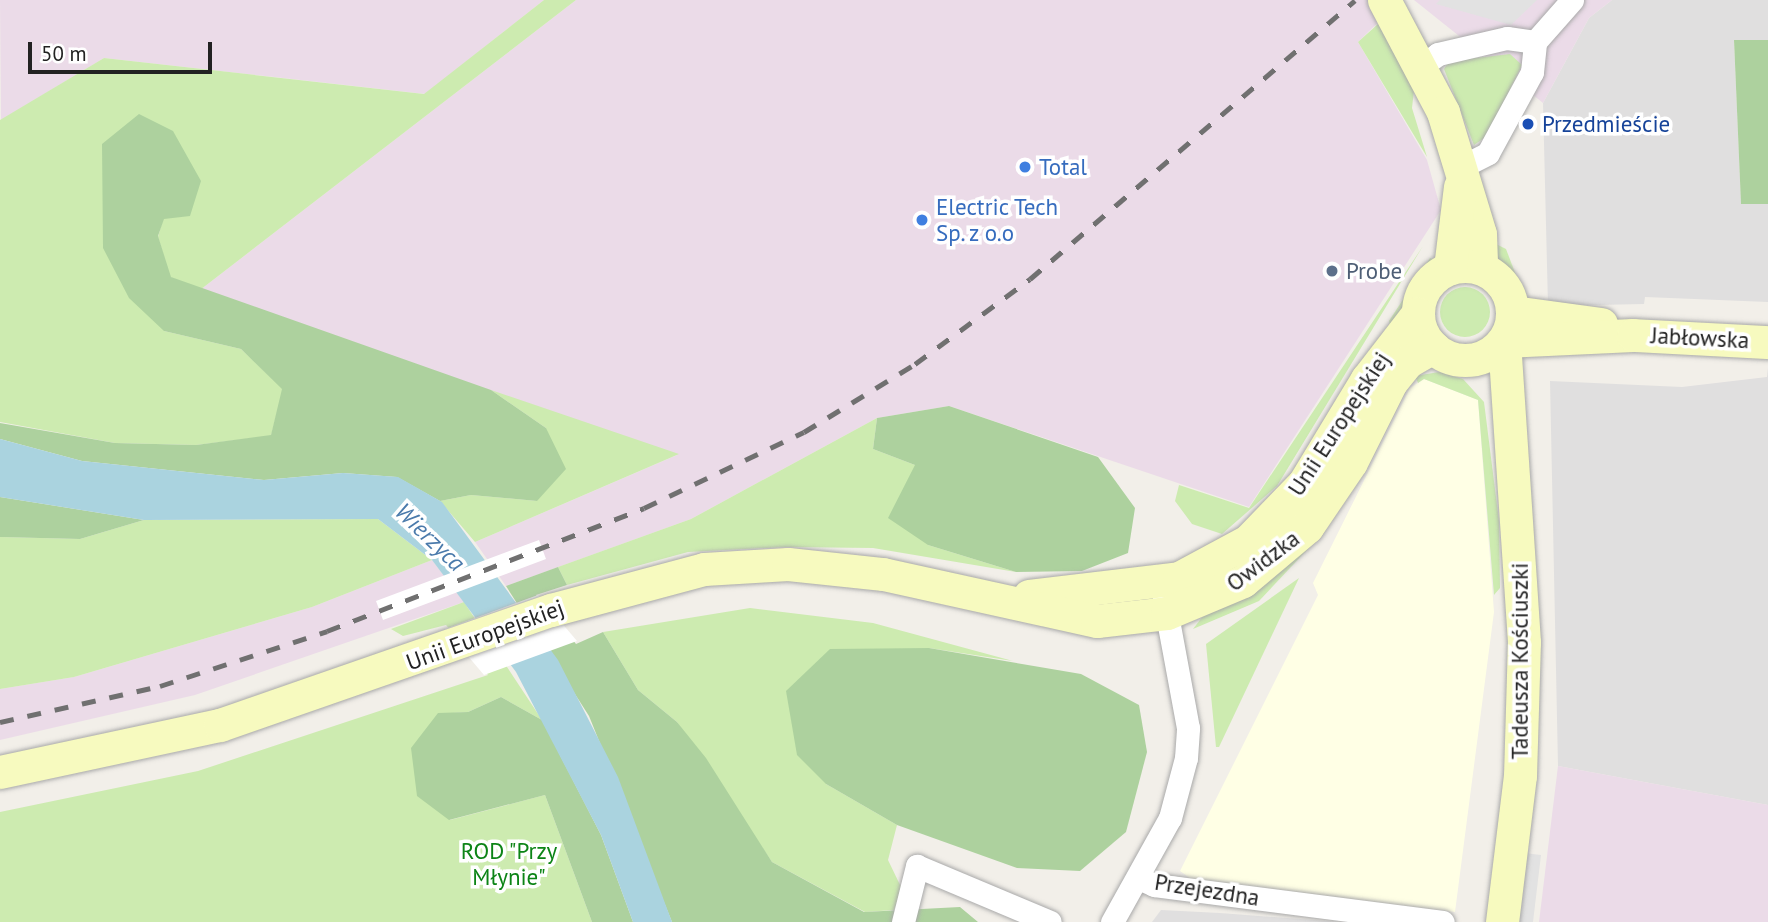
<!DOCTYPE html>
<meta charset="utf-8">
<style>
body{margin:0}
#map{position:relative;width:1768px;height:922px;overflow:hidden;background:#f2efe9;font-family:"PT Sans",sans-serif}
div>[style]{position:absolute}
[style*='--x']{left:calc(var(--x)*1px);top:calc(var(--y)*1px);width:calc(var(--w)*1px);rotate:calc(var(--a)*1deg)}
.residential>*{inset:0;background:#e0dfdf}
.industrial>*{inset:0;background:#ebdbe8}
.education>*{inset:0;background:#ffffe5}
.grass>*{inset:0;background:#cdebb0}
.round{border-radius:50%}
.forest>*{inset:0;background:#add19e}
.parking>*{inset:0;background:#e2e2e2}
.water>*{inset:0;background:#aad3df}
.pier>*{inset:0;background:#fff}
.roads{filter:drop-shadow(0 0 2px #a9a9a9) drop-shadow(0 0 2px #a9a9a9)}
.street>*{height:23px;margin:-11.5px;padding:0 11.5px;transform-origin:11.5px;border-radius:11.5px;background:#fff}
.secondary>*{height:33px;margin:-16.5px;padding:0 16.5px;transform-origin:16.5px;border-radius:16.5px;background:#f7fabf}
.secondary>.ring{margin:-16.5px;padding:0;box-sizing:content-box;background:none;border:33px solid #f7fabf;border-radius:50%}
.rail>*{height:5px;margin-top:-2.5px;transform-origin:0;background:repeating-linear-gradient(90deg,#707070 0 14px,transparent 0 28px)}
.dots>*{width:19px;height:19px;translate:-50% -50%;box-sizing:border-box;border:4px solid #fff;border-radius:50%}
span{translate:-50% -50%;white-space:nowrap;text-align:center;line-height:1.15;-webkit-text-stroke:7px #fff;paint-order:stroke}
.transit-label{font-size:23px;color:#164399}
.left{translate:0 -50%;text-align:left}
.shop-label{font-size:23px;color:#366cbe}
.service-label{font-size:23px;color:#4e5e75}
.street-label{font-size:23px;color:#222}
.park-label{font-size:23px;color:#0c8416}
.water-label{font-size:24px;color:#4a7aab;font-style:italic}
.scale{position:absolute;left:28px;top:42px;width:184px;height:32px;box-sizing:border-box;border:4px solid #222;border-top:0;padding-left:9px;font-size:21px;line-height:24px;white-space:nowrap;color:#222;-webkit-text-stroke:5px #fff;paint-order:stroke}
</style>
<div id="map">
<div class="residential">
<i style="clip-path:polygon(1612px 0,1768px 0,1768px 40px,1734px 41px,1741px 203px,1768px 204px,1768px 302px,1645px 297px,1644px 304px,1548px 306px,1543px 103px,1589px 18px)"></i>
<i style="clip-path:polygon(1768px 368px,1768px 805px,1558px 766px,1550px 381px,1682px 387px,1767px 377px)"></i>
<i style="clip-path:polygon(1161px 910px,1220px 913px,1340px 922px,1152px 922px)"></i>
</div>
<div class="industrial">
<i style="clip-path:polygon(0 0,544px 0,425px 94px,104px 58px,1px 120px)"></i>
<i style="clip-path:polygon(576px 0,1401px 0,1358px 42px,1427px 160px,1441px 210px,1249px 507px,949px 406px,877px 418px,691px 519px,506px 586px,475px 542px,677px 455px,200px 290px)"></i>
<i style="clip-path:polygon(1414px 0,1612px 0,1589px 18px,1543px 103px)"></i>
<i style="clip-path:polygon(432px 560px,464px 602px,195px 695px,0 740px,0 689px,74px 677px,312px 607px)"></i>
<i style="clip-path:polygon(1558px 766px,1768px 805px,1768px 922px,1539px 922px)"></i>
</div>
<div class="education">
<i style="clip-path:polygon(1424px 379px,1478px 400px,1494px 612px,1455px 912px,1194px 881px,1180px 871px,1318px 595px,1313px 583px,1410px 388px)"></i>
</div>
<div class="grass">
<i style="clip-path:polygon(544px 0,576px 0,200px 290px,170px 277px,158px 237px,163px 219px,139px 114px,164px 331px,241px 349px,283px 389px,271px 436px,196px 445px,115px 443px,0 422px,0 120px,104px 58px,424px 94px)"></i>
<i style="clip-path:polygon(1378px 24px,1414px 90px,1412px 108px,1427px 157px,1358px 42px)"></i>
<i style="clip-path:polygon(1510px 54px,1522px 65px,1487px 136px,1474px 145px,1444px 69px,1449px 61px)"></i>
<i style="clip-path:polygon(1490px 241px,1506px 249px,1527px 304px,1496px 261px)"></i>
<i style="clip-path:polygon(1423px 246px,1277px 486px,1222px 534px,1192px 524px,1175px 501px,1179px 485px,1249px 508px)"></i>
<i style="clip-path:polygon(1430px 258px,1440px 262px,1390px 325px,1389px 321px)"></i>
<i class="round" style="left:1440px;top:287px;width:50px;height:50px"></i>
<i style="clip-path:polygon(1439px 372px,1463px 379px,1484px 402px,1499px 521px,1500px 588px,1494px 595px,1478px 400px,1424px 379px,1418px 383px,1415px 376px)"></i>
<i style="clip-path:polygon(491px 390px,679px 454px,475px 542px,440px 501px,471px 495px,537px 501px,546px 428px)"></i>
<i style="clip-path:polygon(877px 418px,873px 449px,915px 465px,928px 545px,1016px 572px,873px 548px,786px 547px,688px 552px,567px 585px,558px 567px,691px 519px)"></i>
<i style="clip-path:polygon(378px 519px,432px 560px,312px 607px,74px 677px,0 689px,0 537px,80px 539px,144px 520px)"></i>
<i style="clip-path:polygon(1323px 533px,1259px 601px,1193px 629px,1206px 612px)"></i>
<i style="clip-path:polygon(1299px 578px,1219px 747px,1216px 747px,1206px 644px)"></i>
<i style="clip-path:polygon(464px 602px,542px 720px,501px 697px,468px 712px,438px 714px,450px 820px,545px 795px,592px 922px,0 922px,0 812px,198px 771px,488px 675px,446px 625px,403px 636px,391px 629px)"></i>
<i style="clip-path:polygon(750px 608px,873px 623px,1013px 661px,929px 648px,826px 784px,897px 825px,888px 860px,902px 889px,894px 910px,865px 912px,772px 862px,677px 722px,638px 690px,603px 632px)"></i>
</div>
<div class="forest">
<i style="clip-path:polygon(1734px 40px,1768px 40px,1768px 204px,1741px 204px)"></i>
<i style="clip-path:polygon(139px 114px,173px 131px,201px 181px,190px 216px,164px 219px,158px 236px,171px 277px,491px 390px,546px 428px,566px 469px,537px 501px,471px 495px,440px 501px,397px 477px,343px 473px,264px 480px,82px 461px,0 439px,0 423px,115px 443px,196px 445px,271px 435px,282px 389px,241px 349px,164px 331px,129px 298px,103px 248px,102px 144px)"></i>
<i style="clip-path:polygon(949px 406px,1098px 457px,1135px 508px,1128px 553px,1082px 571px,1016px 572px,928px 545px,888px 518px,915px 465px,873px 449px,877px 418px)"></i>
<i style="clip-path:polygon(0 497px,144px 520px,80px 539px,0 537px)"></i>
<i style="clip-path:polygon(558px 567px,567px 585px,536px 595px,576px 644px,603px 632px,638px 690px,677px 722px,706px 758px,772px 862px,864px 912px,960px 907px,978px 922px,672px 922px,589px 716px,506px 586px)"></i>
<i style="clip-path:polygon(929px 648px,1081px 674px,1139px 705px,1147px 752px,1126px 832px,1080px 871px,1017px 868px,897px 825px,826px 784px,797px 755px,786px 691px,830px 649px)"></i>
<i style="clip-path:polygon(501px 697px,542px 720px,601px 835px,633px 922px,592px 922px,545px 795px,449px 820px,417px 796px,411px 748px,438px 713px,468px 712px)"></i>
</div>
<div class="parking">
<i style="clip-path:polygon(1440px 0,1537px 0,1511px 25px,1436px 4px)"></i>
<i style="clip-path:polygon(1523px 853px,1541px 855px,1533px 922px,1514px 922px)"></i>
</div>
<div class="water">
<i style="clip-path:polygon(0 439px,82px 461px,264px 480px,343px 473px,398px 477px,442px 502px,558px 660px,618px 777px,672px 922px,633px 922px,601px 835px,516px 672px,432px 560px,378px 519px,144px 520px,0 497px)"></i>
</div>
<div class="pier">
<i style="clip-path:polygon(539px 540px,546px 559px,383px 620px,376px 601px)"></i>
<i style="clip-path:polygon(538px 595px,577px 641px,484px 675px,445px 629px)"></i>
</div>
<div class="roads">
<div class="street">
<i style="--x:1422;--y:66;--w:20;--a:-37"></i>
<i style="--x:1438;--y:54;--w:71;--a:-13.1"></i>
<i style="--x:1507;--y:38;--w:28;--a:8"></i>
<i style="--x:1461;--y:167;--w:30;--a:-27"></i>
<i style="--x:1488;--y:153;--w:92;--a:-61.5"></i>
<i style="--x:1532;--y:72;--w:30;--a:-84"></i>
<i style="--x:1535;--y:42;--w:56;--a:-48.6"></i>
<i style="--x:1139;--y:878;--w:17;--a:25"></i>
<i style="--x:1154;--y:885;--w:291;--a:7.3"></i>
<i style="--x:903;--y:922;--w:58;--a:-76"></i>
<i style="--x:917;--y:866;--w:144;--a:22.8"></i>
<i style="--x:1112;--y:922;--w:119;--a:-60.9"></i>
<i style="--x:1170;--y:818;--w:62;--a:-75.1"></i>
<i style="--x:1186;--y:758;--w:30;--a:-86"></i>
<i style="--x:1188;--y:728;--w:132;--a:-100.5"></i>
</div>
<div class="secondary">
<i style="--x:1384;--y:0;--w:127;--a:62.2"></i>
<i style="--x:1443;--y:112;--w:127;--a:73.1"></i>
<i style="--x:1480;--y:234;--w:34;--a:88"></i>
<i class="ring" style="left:1418px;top:266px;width:61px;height:61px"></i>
<i style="--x:1450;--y:268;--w:82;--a:-83"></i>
<i style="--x:1513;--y:312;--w:89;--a:7.8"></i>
<i style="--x:1504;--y:341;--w:129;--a:-2.7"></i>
<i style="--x:1633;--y:335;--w:135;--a:3"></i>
<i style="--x:1029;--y:596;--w:151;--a:-6.8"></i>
<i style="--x:1179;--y:578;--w:78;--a:-28.2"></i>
<i style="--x:1248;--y:541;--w:81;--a:-46"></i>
<i style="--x:1304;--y:483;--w:122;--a:-58.8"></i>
<i style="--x:1367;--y:379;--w:83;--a:-52.3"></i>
<i style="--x:0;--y:772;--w:225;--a:-12.1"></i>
<i style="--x:220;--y:725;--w:350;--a:-19.2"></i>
<i style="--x:551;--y:610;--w:158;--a:-15"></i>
<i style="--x:704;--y:569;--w:84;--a:-3.4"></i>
<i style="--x:788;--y:564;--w:96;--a:6"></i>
<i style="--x:883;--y:574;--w:219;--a:12.4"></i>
<i style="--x:1097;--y:621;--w:70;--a:-6.5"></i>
<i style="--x:1167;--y:613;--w:82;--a:-22.8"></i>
<i style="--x:1243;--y:581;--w:84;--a:-40.2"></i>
<i style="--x:1307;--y:527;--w:78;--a:-55.9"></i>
<i style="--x:1351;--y:462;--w:89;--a:-63.4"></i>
<i style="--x:1391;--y:382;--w:26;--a:-51"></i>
<i style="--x:1407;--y:362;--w:30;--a:-30"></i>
<i style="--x:1502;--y:922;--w:147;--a:-83"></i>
<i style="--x:1520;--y:776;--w:134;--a:-88.3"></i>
<i style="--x:1524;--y:642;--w:302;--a:-93.8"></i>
</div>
</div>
<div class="rail">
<i style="--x:0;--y:722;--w:164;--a:-12.7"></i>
<i style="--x:160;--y:686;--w:176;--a:-18.2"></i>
<i style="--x:327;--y:631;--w:340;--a:-21.2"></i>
<i style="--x:644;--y:508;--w:177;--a:-25.4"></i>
<i style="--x:804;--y:432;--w:130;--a:-31.5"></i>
<i style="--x:915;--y:364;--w:143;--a:-36.5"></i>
<i style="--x:1030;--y:279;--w:428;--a:-40.6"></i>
</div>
<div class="dots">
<i style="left:1528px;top:124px;background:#1a4fb4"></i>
<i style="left:1025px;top:167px;background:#3f7fe0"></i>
<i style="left:922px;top:220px;background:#3f7fe0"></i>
<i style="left:1332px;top:271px;background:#5c6f8a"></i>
</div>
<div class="transit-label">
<span class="left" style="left:1542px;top:124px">Przedmieście</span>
</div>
<div class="shop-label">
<span class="left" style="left:1039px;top:167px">Total</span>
<span class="left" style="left:936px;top:220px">Electric Tech<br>Sp. z o.o</span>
</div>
<div class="service-label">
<span class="left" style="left:1346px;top:271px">Probe</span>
</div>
<div class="street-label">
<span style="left:1700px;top:338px;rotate:3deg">Jabłowska</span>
<span style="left:1339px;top:424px;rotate:-57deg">Unii Europejskiej</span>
<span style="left:1263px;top:561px;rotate:-37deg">Owidzka</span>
<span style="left:485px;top:635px;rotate:-20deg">Unii Europejskiej</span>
<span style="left:1520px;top:661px;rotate:-90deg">Tadeusza Kościuszki</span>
<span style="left:1207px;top:890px;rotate:9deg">Przejezdna</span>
</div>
<div class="park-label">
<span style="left:509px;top:864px">ROD "Przy<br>Młynie"</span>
</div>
<div class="water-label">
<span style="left:430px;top:537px;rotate:44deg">Wierzyca</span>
</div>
<div class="scale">50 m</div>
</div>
